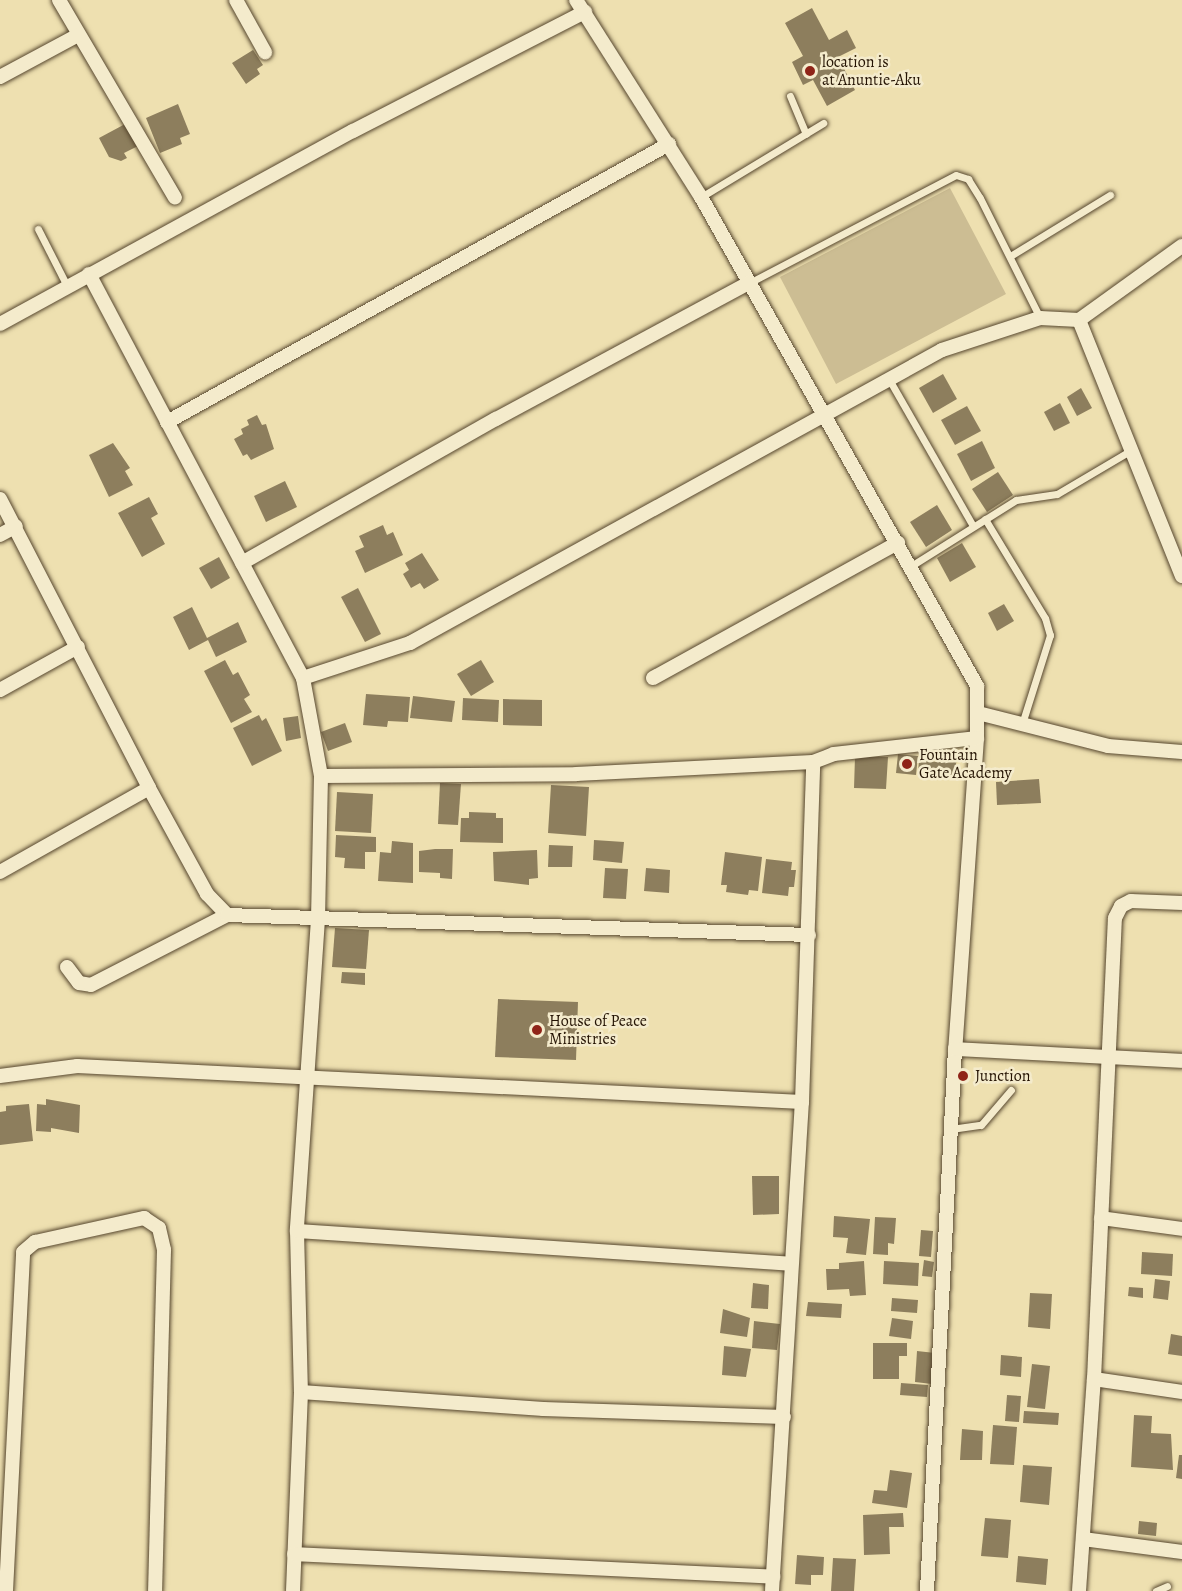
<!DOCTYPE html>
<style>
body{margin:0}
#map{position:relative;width:1182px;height:1591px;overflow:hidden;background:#eee0b0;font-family:Alegreya,serif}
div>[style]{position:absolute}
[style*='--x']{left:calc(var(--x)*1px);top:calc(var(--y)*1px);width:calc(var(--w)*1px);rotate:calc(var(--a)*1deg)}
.green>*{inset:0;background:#ccbd93}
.building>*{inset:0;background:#8d7e5d}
.roads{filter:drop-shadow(0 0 2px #56462e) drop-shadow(0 0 2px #56462e)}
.service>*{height:7px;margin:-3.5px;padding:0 3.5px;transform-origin:3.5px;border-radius:3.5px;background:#f4ebcc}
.minor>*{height:14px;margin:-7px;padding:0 7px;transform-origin:7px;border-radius:7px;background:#f4ebcc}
.dots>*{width:16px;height:16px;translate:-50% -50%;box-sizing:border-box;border:3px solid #f4ebcc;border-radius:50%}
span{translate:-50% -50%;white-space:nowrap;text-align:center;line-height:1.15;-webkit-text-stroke:5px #f4ebcc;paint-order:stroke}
.poi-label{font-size:16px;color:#241303}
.left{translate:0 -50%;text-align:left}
</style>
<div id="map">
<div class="green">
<i style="clip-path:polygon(950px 188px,1006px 294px,836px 384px,780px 277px)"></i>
</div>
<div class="building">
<i style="clip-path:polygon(812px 8px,829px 40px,847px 30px,856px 48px,838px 57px,855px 90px,827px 106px,813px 80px,803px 85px,792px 62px,803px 56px,785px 23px)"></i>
<i style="clip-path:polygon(253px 50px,263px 65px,257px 69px,260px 74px,246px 84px,232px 63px)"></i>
<i style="clip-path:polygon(178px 104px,190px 134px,180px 138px,182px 144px,160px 153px,146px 118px)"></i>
<i style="clip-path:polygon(127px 123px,138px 146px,124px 153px,127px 158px,121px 161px,109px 157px,99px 138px)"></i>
<i style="clip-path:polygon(943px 374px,957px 399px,933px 413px,919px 388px)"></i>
<i style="clip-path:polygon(1081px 388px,1092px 408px,1077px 416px,1067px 397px)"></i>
<i style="clip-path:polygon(1060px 403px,1070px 423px,1054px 431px,1044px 412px)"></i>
<i style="clip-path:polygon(967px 406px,981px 431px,955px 445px,941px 420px)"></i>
<i style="clip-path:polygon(257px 415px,262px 425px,266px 424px,274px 449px,251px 460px,247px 454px,243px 456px,234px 439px,243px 434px,241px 429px,249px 425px,247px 420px)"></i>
<i style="clip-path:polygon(982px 441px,995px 468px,971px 481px,957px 454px)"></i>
<i style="clip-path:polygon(113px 443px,130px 468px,125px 471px,133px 485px,109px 497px,89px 455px)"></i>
<i style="clip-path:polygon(998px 472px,1013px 495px,987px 512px,972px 489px)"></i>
<i style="clip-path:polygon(285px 481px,297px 507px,266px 522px,254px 496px)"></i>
<i style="clip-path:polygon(149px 497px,158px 514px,151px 518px,165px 544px,142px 557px,118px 513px)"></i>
<i style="clip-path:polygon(937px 505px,952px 530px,926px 547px,910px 522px)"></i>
<i style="clip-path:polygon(383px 525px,387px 535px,393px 532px,403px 555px,365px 573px,355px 551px,364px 547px,359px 536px)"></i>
<i style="clip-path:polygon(962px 543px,976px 567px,950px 582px,937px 558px)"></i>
<i style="clip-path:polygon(422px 553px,439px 580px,424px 589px,420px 583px,411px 588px,403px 574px,409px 570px,405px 563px)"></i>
<i style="clip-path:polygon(219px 557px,230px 578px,211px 589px,199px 568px)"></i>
<i style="clip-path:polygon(358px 588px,381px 634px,365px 642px,341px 597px)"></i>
<i style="clip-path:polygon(1004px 604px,1014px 621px,997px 631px,988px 613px)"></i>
<i style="clip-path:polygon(192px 607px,207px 638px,238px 622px,247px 642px,216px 657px,208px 640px,189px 650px,173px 617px)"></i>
<i style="clip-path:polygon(225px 660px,233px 675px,238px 672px,250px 695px,244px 699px,252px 712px,231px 723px,204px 671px)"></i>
<i style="clip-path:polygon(481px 660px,494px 682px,471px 696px,457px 674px)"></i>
<i style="clip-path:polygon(366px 694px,410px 697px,408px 722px,388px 721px,387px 727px,363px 725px)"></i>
<i style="clip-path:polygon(413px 696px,455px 701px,452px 722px,410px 718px)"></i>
<i style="clip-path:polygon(463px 698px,499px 700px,498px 722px,462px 720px)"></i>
<i style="clip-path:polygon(503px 699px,542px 700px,542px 726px,503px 725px)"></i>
<i style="clip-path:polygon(259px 715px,262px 721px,266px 718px,282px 751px,252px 766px,233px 728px)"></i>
<i style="clip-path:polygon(298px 716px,301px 738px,286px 741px,283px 718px)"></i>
<i style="clip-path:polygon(345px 723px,352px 742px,328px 751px,321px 732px)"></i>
<i style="clip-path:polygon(939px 750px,957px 754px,955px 776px,918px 773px,919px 760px,938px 762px)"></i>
<i style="clip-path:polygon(898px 754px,918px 756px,916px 775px,896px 773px)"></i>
<i style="clip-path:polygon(855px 756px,888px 757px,886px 789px,854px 788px)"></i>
<i style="clip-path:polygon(1039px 779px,1041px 803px,997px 805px,996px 782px)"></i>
<i style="clip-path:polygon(440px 783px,461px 784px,458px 825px,438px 824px)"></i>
<i style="clip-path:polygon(551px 785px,589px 787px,586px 836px,548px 833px)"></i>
<i style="clip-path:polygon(337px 792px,373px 794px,371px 833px,335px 831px)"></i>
<i style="clip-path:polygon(469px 812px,496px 813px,496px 818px,503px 818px,503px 843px,460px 842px,461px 818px,469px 818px)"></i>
<i style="clip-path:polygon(336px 835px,376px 837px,376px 852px,365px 852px,365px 869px,344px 868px,345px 858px,335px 857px)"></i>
<i style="clip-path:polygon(594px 840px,624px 842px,622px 863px,593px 860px)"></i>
<i style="clip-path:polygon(392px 841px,413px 843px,413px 883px,378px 881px,380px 852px,391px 853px)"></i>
<i style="clip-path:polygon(549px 845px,573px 846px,572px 867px,548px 867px)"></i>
<i style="clip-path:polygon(435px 849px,453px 849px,452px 879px,440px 878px,440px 873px,419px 872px,419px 851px)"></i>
<i style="clip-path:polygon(537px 850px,538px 878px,529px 879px,529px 885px,494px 881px,493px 852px)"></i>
<i style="clip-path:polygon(725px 852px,762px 857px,758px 891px,749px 890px,748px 895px,726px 892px,727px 885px,721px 885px)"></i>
<i style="clip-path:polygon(766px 859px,792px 862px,791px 870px,796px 870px,794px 887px,789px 887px,788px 896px,762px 893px)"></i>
<i style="clip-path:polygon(605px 868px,628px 869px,626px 899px,603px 898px)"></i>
<i style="clip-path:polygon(646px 868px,670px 870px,669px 893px,644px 891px)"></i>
<i style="clip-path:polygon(335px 928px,369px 930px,366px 969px,332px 967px)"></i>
<i style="clip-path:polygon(342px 972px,365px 973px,365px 985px,341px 983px)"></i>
<i style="clip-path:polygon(498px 999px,578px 1002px,576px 1060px,495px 1057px)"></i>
<i style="clip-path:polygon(46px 1099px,80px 1105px,79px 1133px,51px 1128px,51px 1132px,36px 1131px,37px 1104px,46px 1105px)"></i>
<i style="clip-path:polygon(29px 1104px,33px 1141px,0 1145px,0 1112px,6px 1111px,6px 1106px)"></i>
<i style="clip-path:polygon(752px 1176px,779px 1176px,779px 1214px,753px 1215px)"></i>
<i style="clip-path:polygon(834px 1216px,870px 1219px,866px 1255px,846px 1253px,848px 1238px,833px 1237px)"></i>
<i style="clip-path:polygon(875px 1217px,896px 1218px,894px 1244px,888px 1243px,888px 1255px,873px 1254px)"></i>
<i style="clip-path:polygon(921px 1230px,933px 1231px,931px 1257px,919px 1256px)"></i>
<i style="clip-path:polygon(1142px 1252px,1173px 1254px,1172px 1276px,1141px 1274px)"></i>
<i style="clip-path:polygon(924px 1260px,934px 1262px,932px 1277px,922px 1276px)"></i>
<i style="clip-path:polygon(864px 1261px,866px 1295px,850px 1296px,849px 1289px,827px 1290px,826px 1269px,839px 1269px,839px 1263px)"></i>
<i style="clip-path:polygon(884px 1261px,919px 1263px,918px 1286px,883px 1284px)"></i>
<i style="clip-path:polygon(1155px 1279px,1170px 1281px,1168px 1300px,1153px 1298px)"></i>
<i style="clip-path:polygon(753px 1283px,769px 1285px,768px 1309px,751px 1308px)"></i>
<i style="clip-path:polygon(1129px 1287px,1143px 1288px,1143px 1298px,1128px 1296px)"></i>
<i style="clip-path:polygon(1030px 1293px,1052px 1294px,1050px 1329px,1028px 1327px)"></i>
<i style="clip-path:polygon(892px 1298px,918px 1300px,917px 1313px,891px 1311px)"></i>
<i style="clip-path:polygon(808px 1302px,842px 1304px,841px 1318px,806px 1316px)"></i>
<i style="clip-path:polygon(723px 1309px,750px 1318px,747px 1337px,720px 1333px)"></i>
<i style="clip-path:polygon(892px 1318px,913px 1321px,911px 1339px,889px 1336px)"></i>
<i style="clip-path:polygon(754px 1321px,780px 1324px,777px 1350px,752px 1348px)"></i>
<i style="clip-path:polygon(1171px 1334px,1182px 1336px,1182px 1356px,1168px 1354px)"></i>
<i style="clip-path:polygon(873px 1343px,907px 1343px,907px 1356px,899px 1356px,899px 1379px,873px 1379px)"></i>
<i style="clip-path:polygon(724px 1346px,751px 1349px,746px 1377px,722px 1375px)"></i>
<i style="clip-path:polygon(917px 1351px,935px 1353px,932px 1384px,915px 1382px)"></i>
<i style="clip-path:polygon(1001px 1355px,1022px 1357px,1021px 1377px,1000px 1375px)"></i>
<i style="clip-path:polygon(1032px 1364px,1050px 1366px,1045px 1409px,1027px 1407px)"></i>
<i style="clip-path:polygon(901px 1383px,928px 1385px,927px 1397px,900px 1395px)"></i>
<i style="clip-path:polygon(1007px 1395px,1021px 1396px,1019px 1422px,1005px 1421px)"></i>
<i style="clip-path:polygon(1024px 1411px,1059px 1413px,1058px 1425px,1023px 1423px)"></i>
<i style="clip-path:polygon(1134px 1415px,1152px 1416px,1151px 1433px,1171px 1434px,1173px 1470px,1131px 1467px)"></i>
<i style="clip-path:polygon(993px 1425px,1017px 1427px,1014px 1465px,990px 1464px)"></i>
<i style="clip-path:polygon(962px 1429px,983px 1431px,982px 1460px,960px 1460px)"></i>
<i style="clip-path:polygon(1179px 1455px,1182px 1455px,1182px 1479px,1176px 1478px)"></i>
<i style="clip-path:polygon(1023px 1465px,1052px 1467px,1049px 1505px,1020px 1502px)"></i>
<i style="clip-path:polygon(890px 1470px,912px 1473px,907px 1508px,872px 1503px,874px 1490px,887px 1491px)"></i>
<i style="clip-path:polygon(903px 1513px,904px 1527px,889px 1527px,890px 1554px,864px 1555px,863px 1515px)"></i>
<i style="clip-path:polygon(985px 1518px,1011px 1520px,1008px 1558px,981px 1556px)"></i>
<i style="clip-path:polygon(1139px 1521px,1157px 1523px,1156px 1536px,1138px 1534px)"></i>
<i style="clip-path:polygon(797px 1555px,824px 1557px,823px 1575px,811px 1575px,811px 1585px,795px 1584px)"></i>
<i style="clip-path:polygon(1018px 1556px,1048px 1559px,1046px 1585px,1016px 1582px)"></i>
<i style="clip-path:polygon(833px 1558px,856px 1559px,854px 1591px,831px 1591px)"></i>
</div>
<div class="roads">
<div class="service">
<i style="--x:790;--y:96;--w:41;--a:67.2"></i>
<i style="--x:701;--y:197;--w:143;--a:-31.2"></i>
<i style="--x:38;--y:229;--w:64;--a:63"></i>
<i style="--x:1012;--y:255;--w:115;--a:-31.5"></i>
<i style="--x:749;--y:283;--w:233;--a:-27.6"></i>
<i style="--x:956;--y:175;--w:13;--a:18"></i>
<i style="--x:968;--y:179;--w:22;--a:58"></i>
<i style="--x:980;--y:198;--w:134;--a:63.4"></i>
<i style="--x:890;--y:381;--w:167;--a:60.2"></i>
<i style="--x:985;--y:519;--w:116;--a:58.8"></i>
<i style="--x:1045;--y:618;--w:18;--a:74"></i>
<i style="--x:1050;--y:635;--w:93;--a:107.5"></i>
<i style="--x:911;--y:566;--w:124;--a:-32.2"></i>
<i style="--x:1016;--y:500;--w:41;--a:-8.3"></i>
<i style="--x:1057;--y:494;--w:88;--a:-30.6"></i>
<i style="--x:951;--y:1129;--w:30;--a:-8"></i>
<i style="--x:981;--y:1125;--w:46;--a:-49.4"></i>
<i style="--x:1156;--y:1591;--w:12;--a:-24"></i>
</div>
<div class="minor">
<i style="--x:59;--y:0;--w:229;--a:59.6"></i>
<i style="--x:236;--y:0;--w:60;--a:60.9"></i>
<i style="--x:576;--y:0;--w:233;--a:57.6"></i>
<i style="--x:701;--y:197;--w:562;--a:60.56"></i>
<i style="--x:977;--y:686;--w:52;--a:90"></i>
<i style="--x:977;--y:738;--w:312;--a:94"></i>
<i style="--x:955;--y:1049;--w:543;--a:92.96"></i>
<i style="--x:0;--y:77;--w:89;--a:-28.3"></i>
<i style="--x:89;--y:274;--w:457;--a:62.1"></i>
<i style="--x:303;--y:678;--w:100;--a:79.6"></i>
<i style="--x:321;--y:776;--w:143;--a:91.2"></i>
<i style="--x:318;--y:919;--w:313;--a:93.9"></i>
<i style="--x:297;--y:1231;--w:161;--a:88.6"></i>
<i style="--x:301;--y:1392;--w:199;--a:92.3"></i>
<i style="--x:1079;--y:320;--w:276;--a:68.1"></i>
<i style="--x:0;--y:324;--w:402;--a:-28.7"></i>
<i style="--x:353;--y:131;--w:261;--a:-27.2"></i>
<i style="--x:167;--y:422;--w:574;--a:-28.98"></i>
<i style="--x:0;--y:499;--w:325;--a:62.7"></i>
<i style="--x:149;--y:788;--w:121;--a:61.3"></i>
<i style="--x:207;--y:894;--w:29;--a:46"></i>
<i style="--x:0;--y:535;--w:18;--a:-29"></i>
<i style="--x:242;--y:563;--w:292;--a:-29.6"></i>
<i style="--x:496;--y:419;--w:287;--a:-28.3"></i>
<i style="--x:303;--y:678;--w:113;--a:-18.1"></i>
<i style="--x:410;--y:643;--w:607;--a:-28.84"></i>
<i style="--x:942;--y:350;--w:103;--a:-18.1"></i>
<i style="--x:1040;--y:318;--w:39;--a:3"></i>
<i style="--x:1079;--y:320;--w:127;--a:-35.7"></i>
<i style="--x:653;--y:678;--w:280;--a:-28.9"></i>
<i style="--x:0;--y:690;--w:89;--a:-28.9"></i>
<i style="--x:978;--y:713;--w:134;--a:14.2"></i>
<i style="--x:1108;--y:746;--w:74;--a:4.6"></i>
<i style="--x:321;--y:776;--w:255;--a:-0.4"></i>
<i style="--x:576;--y:774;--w:237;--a:-2.9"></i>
<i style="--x:813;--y:762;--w:22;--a:-21"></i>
<i style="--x:834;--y:754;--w:144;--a:-6.4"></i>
<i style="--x:0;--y:872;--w:171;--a:-29.4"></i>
<i style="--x:67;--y:967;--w:20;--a:53"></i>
<i style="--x:79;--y:983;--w:12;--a:9"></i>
<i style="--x:91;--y:985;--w:153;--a:-27.2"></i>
<i style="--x:227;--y:915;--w:582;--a:1.97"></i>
<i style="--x:955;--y:1049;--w:227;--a:3"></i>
<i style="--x:0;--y:1076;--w:78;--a:-7.4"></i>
<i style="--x:77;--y:1066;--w:726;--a:2.84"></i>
<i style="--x:1101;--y:1218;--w:82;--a:7.7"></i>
<i style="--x:297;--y:1231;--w:495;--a:3.8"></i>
<i style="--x:1094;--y:1379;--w:89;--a:8.4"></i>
<i style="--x:301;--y:1392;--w:243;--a:4"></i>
<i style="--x:543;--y:1409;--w:241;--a:1.9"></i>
<i style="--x:1083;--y:1539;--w:100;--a:7.5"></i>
<i style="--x:294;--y:1554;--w:480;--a:2.7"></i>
<i style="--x:6;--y:1591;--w:339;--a:-87.1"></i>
<i style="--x:23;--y:1252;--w:16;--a:-40"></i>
<i style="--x:35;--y:1242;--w:112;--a:-12.4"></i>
<i style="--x:144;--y:1218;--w:18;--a:34"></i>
<i style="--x:159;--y:1228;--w:23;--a:77"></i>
<i style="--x:164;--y:1250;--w:341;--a:91.5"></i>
<i style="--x:772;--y:1591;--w:490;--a:-86.5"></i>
<i style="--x:802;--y:1102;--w:340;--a:-88.1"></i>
<i style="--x:1079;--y:1591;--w:213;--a:-86"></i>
<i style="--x:1094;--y:1379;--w:461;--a:-87.4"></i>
<i style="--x:1115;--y:918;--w:13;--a:-63"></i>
<i style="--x:1121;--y:906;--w:11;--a:-27"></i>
<i style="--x:1131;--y:901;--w:51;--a:2.2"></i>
</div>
</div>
<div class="dots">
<i style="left:810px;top:71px;background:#8f2418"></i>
<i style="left:907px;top:764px;background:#8f2418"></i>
<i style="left:537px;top:1030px;background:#8f2418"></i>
<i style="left:963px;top:1076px;background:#8f2418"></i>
</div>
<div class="poi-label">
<span class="left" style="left:822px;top:71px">location is<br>at Anuntie-Aku</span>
<span class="left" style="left:919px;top:764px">Fountain<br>Gate Academy</span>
<span class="left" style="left:549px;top:1030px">House of Peace<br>Ministries</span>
<span class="left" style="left:975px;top:1076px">Junction</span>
</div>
</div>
